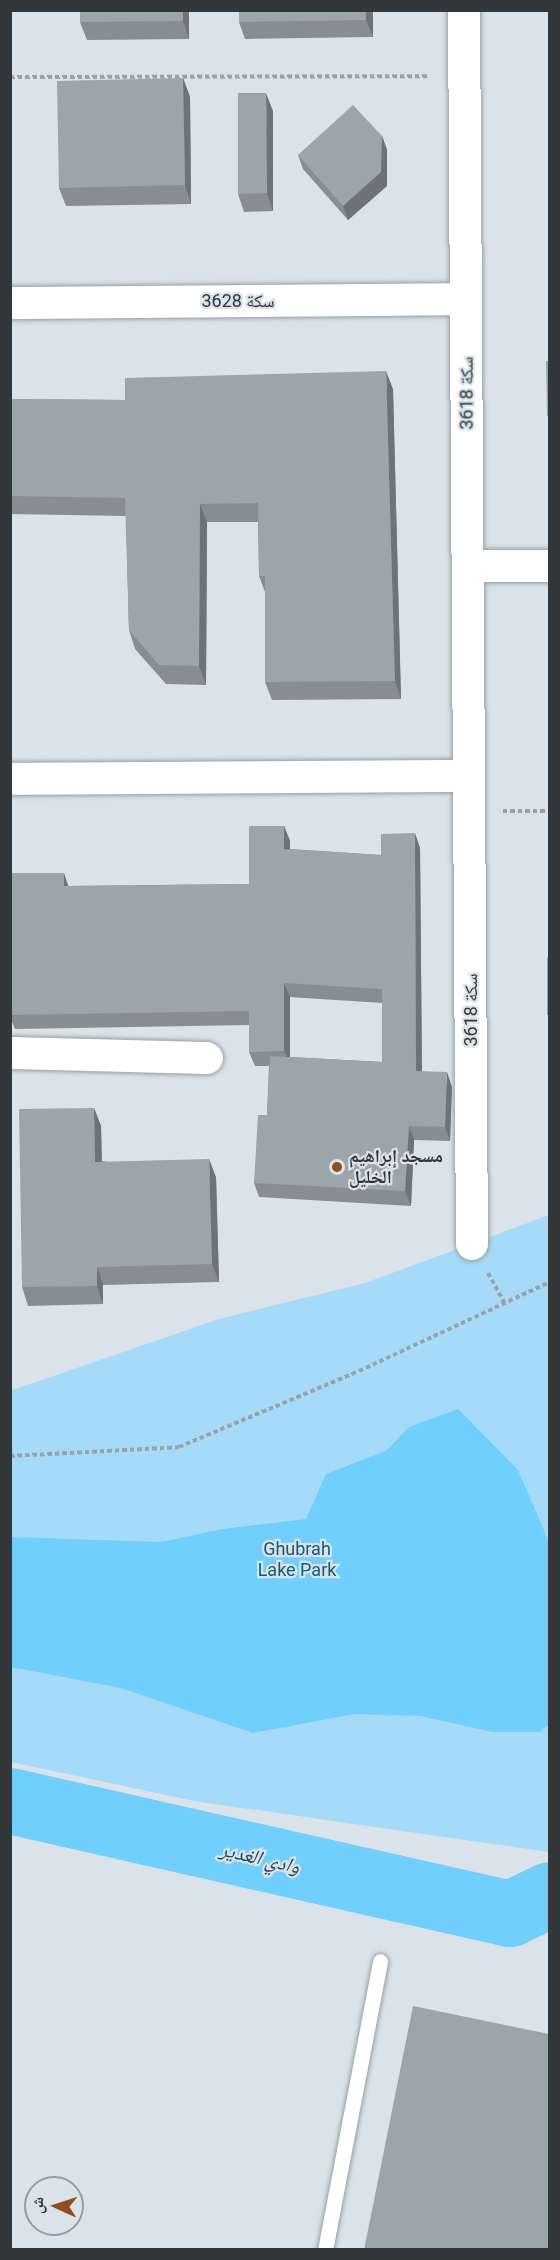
<!DOCTYPE html>
<meta charset="utf-8">
<style>
body{margin:0}
#map{position:relative;width:560px;height:2260px;overflow:hidden;background:#dae3e9;font-family:Roboto,"Noto Naskh Arabic",sans-serif}
div>[style]{position:absolute}
[style*='--x']{left:calc(var(--x)*1px);top:calc(var(--y)*1px);width:calc(var(--w)*1px);rotate:calc(var(--a)*1deg)}
.green>*{inset:0;background:#a5dbf8}
.water>*{inset:0;background:#71cffd}
.stream>*{height:10px;margin:-5px;padding:0 5px;transform-origin:5px;border-radius:5px;background:#71cffd}
.river>*{height:66px;margin:-33px;padding:0 33px;transform-origin:33px;border-radius:33px;background:#71cffd}
.path>*{height:4px;margin-top:-2px;transform-origin:0;background:repeating-linear-gradient(90deg,#9ba3a7 0 4.5px,transparent 0 7.5px)}
.roads{filter:drop-shadow(0 0 2px #97a0a5) drop-shadow(0 0 2px #97a0a5)}
.lane>*{height:15px;margin:-7.5px;padding:0 7.5px;transform-origin:7.5px;border-radius:7.5px;background:#fff}
.street>*{height:32px;margin:-16px;padding:0 16px;transform-origin:16px;border-radius:16px;background:#fff}
.wall>*{inset:0;background:#868e92}
.shaded-wall>*{inset:0;background:#6d7477}
.building>*{inset:0;background:#9ca5aa}
.dots>*{width:16px;height:16px;translate:-50% -50%;box-sizing:border-box;border:3px solid #dae3e9;border-radius:50%}
span{translate:-50% -50%;white-space:nowrap;text-align:center;line-height:1.15;-webkit-text-stroke:4.5px #dae3e9;paint-order:stroke}
.street-label{font-size:18px;color:#333739}
.poi-label{font-size:18px;color:#333739;font-weight:700}
.left{translate:0 -50%;text-align:left}
.park-label{font-size:18px;color:#125c7b}
.water-label{font-size:20px;color:#1f475b;font-style:italic}
.frame{position:absolute;inset:0;border:12px solid #333739;pointer-events:none}
.north{position:absolute;left:24px;top:2176px;width:60px;height:60px;box-sizing:border-box;background:#dae3e9;border:2px solid #979ea3;border-radius:50%;rotate:273deg;font-size:16px;font-weight:700;line-height:24px;text-align:center;color:#333739}
.north::after{content:'';display:block;margin:auto;width:21px;height:27px;background:#904d1e;clip-path:polygon(50% 0,100% 100%,50% 72%,0 100%)}
</style>
<div id="map">
<div class="green">
<i style="clip-path:polygon(549px 1215px,549px 1852px,194px 1801px,11px 1762px,10px 1391px,219px 1319px,365px 1283px)"></i>
</div>
<div class="water">
<i style="clip-path:polygon(458px 1409px,518px 1470px,549px 1542px,549px 1725px,539px 1732px,493px 1732px,420px 1716px,355px 1714px,253px 1733px,121px 1688px,11px 1667px,11px 1537px,161px 1542px,223px 1529px,306px 1519px,326px 1474px,386px 1451px,409px 1427px)"></i>
</div>
<div class="stream">
<i style="--x:510;--y:1914;--w:41;--a:11.3"></i>
</div>
<div class="river">
<i style="--x:10;--y:1801;--w:513;--a:12.73"></i>
<i style="--x:510;--y:1914;--w:44;--a:-25.4"></i>
</div>
<div class="path">
<i style="--x:10;--y:77;--w:420;--a:-0.1"></i>
<i style="--x:503;--y:811;--w:47;--a:0"></i>
<i style="--x:488;--y:1273;--w:37;--a:61"></i>
<i style="--x:10;--y:1456;--w:169;--a:-3"></i>
<i style="--x:179;--y:1447;--w:195;--a:-22.9"></i>
<i style="--x:359;--y:1371;--w:211;--a:-25"></i>
</div>
<div class="roads">
<div class="lane">
<i style="--x:325;--y:2250;--w:294;--a:-79.2"></i>
</div>
<div class="street">
<i style="--x:464;--y:10;--w:1234;--a:89.63"></i>
<i style="--x:10;--y:303;--w:456;--a:-0.5"></i>
<i style="--x:468;--y:566;--w:82;--a:0"></i>
<i style="--x:10;--y:779;--w:459;--a:-0.4"></i>
<i style="--x:10;--y:1053;--w:197;--a:1.5"></i>
</div>
</div>
<div class="wall">
<i style="clip-path:polygon(80px 10px,189px 10px,189px 39px,87px 40px,80px 22px)"></i>
<i style="clip-path:polygon(373px 10px,373px 37px,245px 39px,239px 22px)"></i>
<i style="clip-path:polygon(183px 78px,190px 97px,191px 204px,66px 206px,59px 188px)"></i>
<i style="clip-path:polygon(273px 111px,273px 211px,244px 212px,238px 194px)"></i>
<i style="clip-path:polygon(382px 136px,387px 150px,387px 186px,348px 220px,303px 169px,298px 155px)"></i>
<i style="clip-path:polygon(393px 389px,401px 699px,272px 700px,265px 682px,265px 592px,259px 576px,258px 522px,207px 522px,206px 685px,166px 684px,135px 649px,129px 630px,126px 516px,10px 514px,10px 399px,125px 400px)"></i>
<i style="clip-path:polygon(evenodd,284px 826px,290px 841px,290px 849px,381px 855px,420px 848px,422px 1072px,452px 1087px,450px 1141px,414px 1140px,411px 1206px,259px 1197px,254px 1183px,267px 1115px,269px 1066px,255px 1066px,249px 1052px,249px 1025px,15px 1029px,10px 1017px,10px 873px,69px 886px,249px 884px,284px 826px,290px 997px,382px 1003px,382px 1062px,290px 1057px,290px 997px)"></i>
<i style="clip-path:polygon(94px 1108px,101px 1126px,102px 1161px,216px 1177px,219px 1282px,103px 1285px,103px 1304px,28px 1306px,22px 1287px)"></i>
</div>
<div class="shaded-wall">
<i style="clip-path:polygon(183px 10px,189px 10px,189px 39px,183px 21px)"></i>
<i style="clip-path:polygon(366px 10px,373px 10px,373px 37px,366px 20px)"></i>
<i style="clip-path:polygon(183px 78px,190px 97px,191px 204px,185px 185px)"></i>
<i style="clip-path:polygon(266px 93px,273px 111px,273px 211px,267px 193px)"></i>
<i style="clip-path:polygon(382px 136px,387px 150px,387px 186px,348px 220px,343px 206px)"></i>
<i style="clip-path:polygon(386px 371px,393px 389px,401px 699px,395px 681px)"></i>
<i style="clip-path:polygon(200px 504px,207px 522px,206px 685px,199px 666px)"></i>
<i style="clip-path:polygon(284px 826px,290px 841px,290px 864px,284px 849px)"></i>
<i style="clip-path:polygon(415px 833px,420px 848px,422px 1086px,416px 1071px)"></i>
<i style="clip-path:polygon(64px 873px,69px 888px,64px 886px)"></i>
<i style="clip-path:polygon(284px 983px,290px 997px,290px 1066px,284px 1051px)"></i>
<i style="clip-path:polygon(447px 1072px,452px 1087px,450px 1141px,445px 1127px)"></i>
<i style="clip-path:polygon(94px 1108px,101px 1126px,102px 1180px,95px 1162px)"></i>
<i style="clip-path:polygon(409px 1126px,414px 1140px,411px 1206px,405px 1191px)"></i>
<i style="clip-path:polygon(209px 1159px,216px 1177px,219px 1282px,212px 1264px)"></i>
<i style="clip-path:polygon(97px 1267px,103px 1285px,103px 1304px,97px 1286px)"></i>
</div>
<div class="building">
<i style="clip-path:polygon(80px 10px,183px 10px,183px 21px,80px 22px)"></i>
<i style="clip-path:polygon(239px 10px,366px 10px,366px 20px,239px 22px)"></i>
<i style="clip-path:polygon(183px 78px,185px 185px,59px 188px,57px 81px)"></i>
<i style="clip-path:polygon(238px 93px,266px 93px,267px 193px,238px 194px)"></i>
<i style="clip-path:polygon(353px 105px,382px 136px,381px 172px,343px 206px,298px 155px)"></i>
<i style="clip-path:polygon(546px 361px,549px 361px,549px 416px,547px 416px)"></i>
<i style="clip-path:polygon(386px 371px,395px 681px,265px 682px,265px 576px,259px 576px,258px 503px,200px 504px,199px 666px,159px 665px,129px 630px,125px 498px,10px 496px,10px 399px,125px 400px,125px 378px)"></i>
<i style="clip-path:polygon(249px 826px,284px 826px,284px 849px,381px 855px,381px 834px,415px 833px,416px 1071px,447px 1072px,445px 1127px,409px 1126px,405px 1191px,254px 1183px,258px 1115px,267px 1115px,270px 1056px,382px 1062px,382px 989px,284px 983px,284px 1051px,249px 1052px,249px 1011px,10px 1015px,10px 873px,64px 873px,64px 886px,249px 884px)"></i>
<i style="clip-path:polygon(549px 957px,549px 1015px,547px 1015px,547px 958px)"></i>
<i style="clip-path:polygon(94px 1108px,95px 1162px,209px 1159px,212px 1264px,97px 1267px,97px 1286px,22px 1287px,19px 1109px)"></i>
<i style="clip-path:polygon(413px 2006px,549px 2034px,549px 2250px,364px 2250px)"></i>
</div>
<div class="dots">
<i style="left:337px;top:1167px;background:#904d1e"></i>
</div>
<div class="street-label">
<span style="left:238px;top:301px">سكة 3628</span>
<span style="left:467px;top:393px;rotate:-90deg">سكة 3618</span>
<span style="left:471px;top:1010px;rotate:-90deg">سكة 3618</span>
</div>
<div class="poi-label">
<span class="left" style="left:349px;top:1167px">مسجد إبراهيم<br>الخليل</span>
</div>
<div class="park-label">
<span style="left:297px;top:1560px">Ghubrah<br>Lake Park</span>
</div>
<div class="water-label">
<span style="left:260px;top:1858px;rotate:13deg">وادي الغدير</span>
</div>
<div class="frame"></div>
<div class="north">ش</div>
</div>
